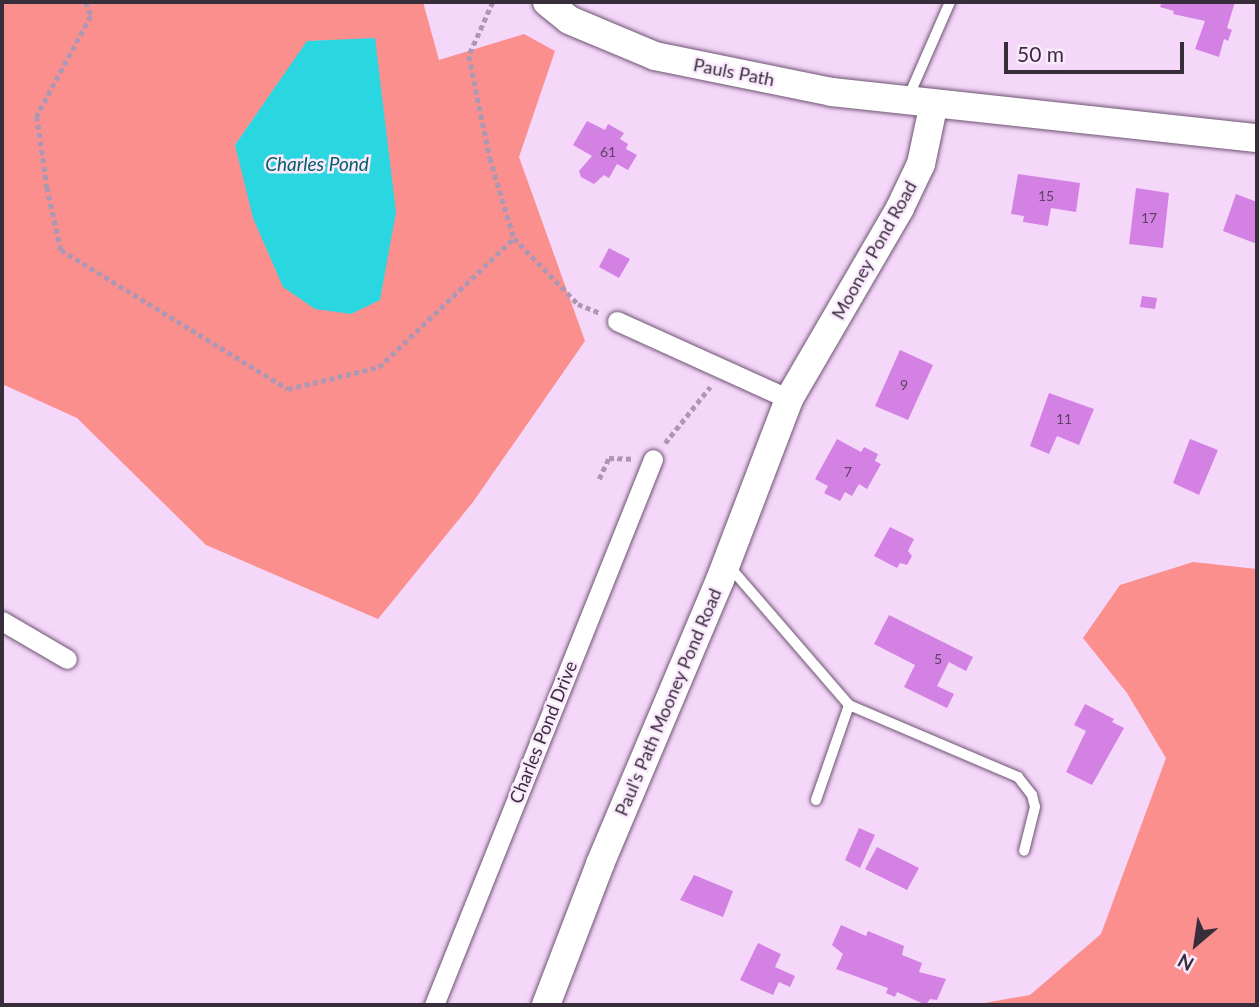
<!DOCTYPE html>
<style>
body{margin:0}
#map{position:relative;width:1259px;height:1007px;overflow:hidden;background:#f5d7fa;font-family:Lato,sans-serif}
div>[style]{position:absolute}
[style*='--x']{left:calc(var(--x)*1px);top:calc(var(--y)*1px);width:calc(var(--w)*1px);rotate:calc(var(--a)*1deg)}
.forest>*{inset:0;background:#fa8f8e}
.water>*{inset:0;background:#2ad7e1}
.building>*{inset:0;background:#d481e4}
.path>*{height:4.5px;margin-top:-2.25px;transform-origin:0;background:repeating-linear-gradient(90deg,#ae97b2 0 5px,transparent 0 8.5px)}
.roads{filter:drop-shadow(0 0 2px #6e5472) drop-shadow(0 0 2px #6e5472)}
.lane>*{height:10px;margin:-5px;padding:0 5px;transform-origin:5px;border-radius:5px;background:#fff}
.street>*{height:19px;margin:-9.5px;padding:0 9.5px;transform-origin:9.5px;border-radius:9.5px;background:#fff}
.secondary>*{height:28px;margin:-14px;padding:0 14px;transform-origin:14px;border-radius:14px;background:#fff}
span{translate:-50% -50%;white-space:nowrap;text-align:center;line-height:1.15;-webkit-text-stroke:5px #fbe9fe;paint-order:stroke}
.number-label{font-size:14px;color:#5f4264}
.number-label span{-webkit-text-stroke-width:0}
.street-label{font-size:18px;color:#382d3a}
.water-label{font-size:19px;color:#006267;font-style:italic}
.frame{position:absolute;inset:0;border:4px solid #382d3a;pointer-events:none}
.north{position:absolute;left:1161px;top:909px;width:70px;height:70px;-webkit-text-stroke:5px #fbe9fe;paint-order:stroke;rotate:209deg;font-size:19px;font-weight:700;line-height:28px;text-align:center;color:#382d3a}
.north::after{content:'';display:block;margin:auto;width:24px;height:32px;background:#382d3a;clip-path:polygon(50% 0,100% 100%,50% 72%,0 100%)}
.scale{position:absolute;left:1004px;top:42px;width:180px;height:32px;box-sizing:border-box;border:4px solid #382d3a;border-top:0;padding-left:9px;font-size:21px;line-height:24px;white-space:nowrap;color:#382d3a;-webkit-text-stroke:5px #fbe9fe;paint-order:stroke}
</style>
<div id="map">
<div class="forest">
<i style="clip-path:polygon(evenodd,2px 2px,423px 2px,439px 60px,524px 34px,555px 51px,519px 157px,585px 341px,473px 502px,378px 619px,206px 545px,77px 418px,2px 384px,2px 2px,375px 39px,235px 145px,308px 41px,375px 39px)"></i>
<i style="clip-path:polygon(1193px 562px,1257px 569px,1257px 1005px,973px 1005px,1030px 995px,1101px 934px,1166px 758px,1127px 693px,1083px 638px,1120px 585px)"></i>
</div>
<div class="water">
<i style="clip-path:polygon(375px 38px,396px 212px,380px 300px,351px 314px,315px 309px,283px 287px,253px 218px,235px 145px,307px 41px)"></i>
</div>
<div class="building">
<i style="clip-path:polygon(1162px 2px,1235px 2px,1227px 28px,1232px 30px,1228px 41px,1224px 39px,1219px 57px,1195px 49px,1205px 21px,1173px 14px,1174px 11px,1160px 7px)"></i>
<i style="clip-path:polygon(587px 121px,605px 130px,608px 124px,624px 133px,620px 139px,628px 144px,626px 149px,637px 155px,628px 170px,617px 164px,609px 178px,604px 175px,594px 184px,581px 177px,579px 171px,592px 156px,573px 145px)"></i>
<i style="clip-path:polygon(1018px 174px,1080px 183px,1076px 212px,1051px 208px,1048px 226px,1023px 222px,1024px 216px,1011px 214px)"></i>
<i style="clip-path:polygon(1136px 188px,1169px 193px,1163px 248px,1129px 244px)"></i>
<i style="clip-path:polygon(1236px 194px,1257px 202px,1257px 244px,1223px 231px)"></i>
<i style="clip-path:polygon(609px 248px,630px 259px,619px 278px,599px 267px)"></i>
<i style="clip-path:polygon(1142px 296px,1157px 298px,1155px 309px,1140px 307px)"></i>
<i style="clip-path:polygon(900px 350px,933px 365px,908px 420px,875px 406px)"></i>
<i style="clip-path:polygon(1049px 393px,1094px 409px,1079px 445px,1057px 436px,1049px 454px,1030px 446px)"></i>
<i style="clip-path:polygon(837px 439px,861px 452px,864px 447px,878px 454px,875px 461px,881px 464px,867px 489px,859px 484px,852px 496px,845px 492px,840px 501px,824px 493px,828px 486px,815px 479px)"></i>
<i style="clip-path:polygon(1190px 439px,1218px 450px,1199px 495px,1173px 483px)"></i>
<i style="clip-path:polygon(890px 527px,914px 539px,908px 551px,912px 556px,907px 565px,900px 563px,897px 568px,874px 556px)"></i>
<i style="clip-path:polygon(889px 615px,973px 657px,966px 671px,949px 662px,937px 686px,954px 694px,947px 708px,904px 687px,915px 665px,874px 644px)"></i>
<i style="clip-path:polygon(1085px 704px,1114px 719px,1112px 722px,1124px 728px,1092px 785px,1066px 772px,1086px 731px,1074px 725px)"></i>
<i style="clip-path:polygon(859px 828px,875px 835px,860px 868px,845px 860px)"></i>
<i style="clip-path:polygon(877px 847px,919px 868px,907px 890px,865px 869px)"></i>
<i style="clip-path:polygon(694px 875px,733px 891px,723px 917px,680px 900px)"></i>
<i style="clip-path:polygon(841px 925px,866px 936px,868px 931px,904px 946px,902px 955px,922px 963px,919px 972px,946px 979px,937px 1000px,930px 999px,926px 1005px,897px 992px,895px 997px,886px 993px,888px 988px,836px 969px,843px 954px,832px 945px)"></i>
<i style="clip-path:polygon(758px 943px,781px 954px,775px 967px,795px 976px,790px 987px,779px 982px,773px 995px,740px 980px)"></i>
</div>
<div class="path">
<i style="--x:86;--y:2;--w:15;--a:70"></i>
<i style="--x:91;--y:16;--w:114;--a:118.4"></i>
<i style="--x:37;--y:116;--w:72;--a:82"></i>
<i style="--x:47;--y:187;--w:65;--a:77.5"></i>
<i style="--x:61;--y:250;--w:266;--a:31.5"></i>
<i style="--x:288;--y:389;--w:94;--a:-13.6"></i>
<i style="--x:379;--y:367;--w:187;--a:-43.7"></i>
<i style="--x:493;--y:2;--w:59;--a:114"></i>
<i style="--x:469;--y:56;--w:104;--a:78.4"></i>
<i style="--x:490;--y:158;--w:84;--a:73.3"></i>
<i style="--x:514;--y:238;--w:92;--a:45.9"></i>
<i style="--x:578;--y:304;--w:24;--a:22"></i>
<i style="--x:665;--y:443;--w:72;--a:-51.2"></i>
<i style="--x:599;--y:479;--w:23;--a:-65"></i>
<i style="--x:609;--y:458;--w:24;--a:2"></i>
</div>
<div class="roads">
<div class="lane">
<i style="--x:908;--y:98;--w:105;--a:-66.4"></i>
<i style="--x:729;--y:566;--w:184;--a:49.2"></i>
<i style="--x:849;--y:705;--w:184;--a:23.1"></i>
<i style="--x:1018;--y:777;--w:23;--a:52"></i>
<i style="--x:1032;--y:795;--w:12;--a:76"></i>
<i style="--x:1035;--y:807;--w:45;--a:104"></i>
<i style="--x:816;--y:800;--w:101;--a:-70.8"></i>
</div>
<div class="street">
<i style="--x:617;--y:321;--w:189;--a:24.4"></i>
<i style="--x:2;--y:621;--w:75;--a:30.3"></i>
<i style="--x:434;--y:1005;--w:588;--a:-68.14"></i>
</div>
<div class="secondary">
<i style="--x:547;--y:2;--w:28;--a:39"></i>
<i style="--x:569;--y:20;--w:93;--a:22.7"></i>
<i style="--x:655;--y:56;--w:181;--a:11.5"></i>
<i style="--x:832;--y:92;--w:427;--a:6.2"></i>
<i style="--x:546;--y:1005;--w:151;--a:-69"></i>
<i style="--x:600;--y:864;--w:308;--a:-67.1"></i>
<i style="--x:720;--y:580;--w:194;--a:-69.1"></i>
<i style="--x:789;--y:399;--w:221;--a:-59.8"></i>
<i style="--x:900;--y:208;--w:49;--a:-64.5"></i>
<i style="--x:921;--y:164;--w:62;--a:-78"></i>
</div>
</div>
<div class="number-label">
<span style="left:608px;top:152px">61</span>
<span style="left:1046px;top:196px">15</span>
<span style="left:1149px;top:218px">17</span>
<span style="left:904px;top:385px">9</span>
<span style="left:1064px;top:419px">11</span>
<span style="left:848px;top:472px">7</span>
<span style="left:938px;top:659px">5</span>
</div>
<div class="street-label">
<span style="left:734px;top:72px;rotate:11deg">Pauls Path</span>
<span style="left:874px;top:250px;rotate:-61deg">Mooney Pond Road</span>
<span style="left:668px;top:702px;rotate:-67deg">Paul's Path Mooney Pond Road</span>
<span style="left:543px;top:732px;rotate:-68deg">Charles Pond Drive</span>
</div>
<div class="water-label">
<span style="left:317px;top:164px">Charles Pond</span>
</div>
<div class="frame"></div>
<div class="north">N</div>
<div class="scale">50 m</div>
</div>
